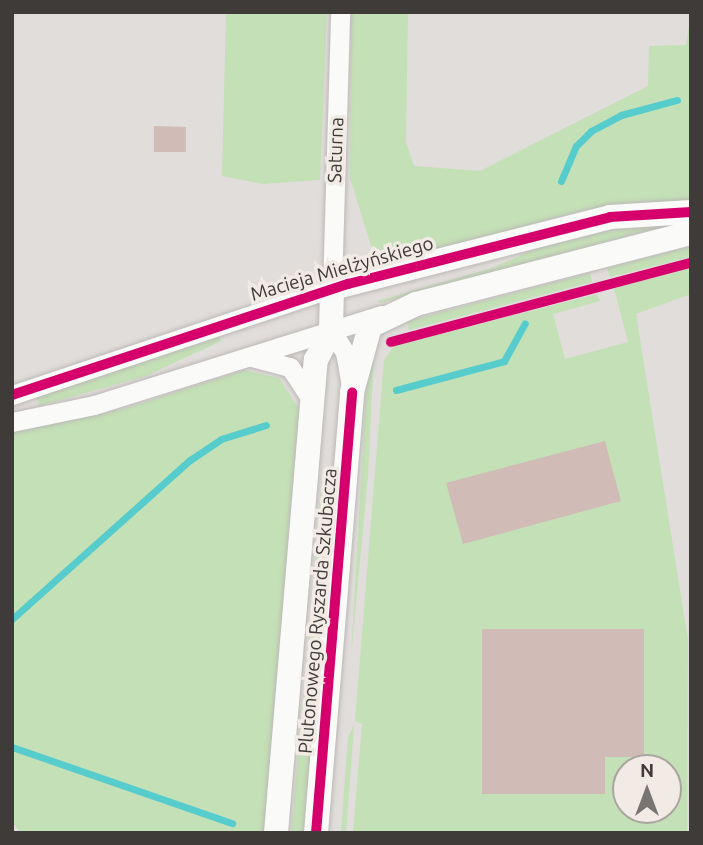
<!DOCTYPE html>
<meta charset="utf-8">
<style>
body{margin:0}
#map{position:relative;width:703px;height:845px;overflow:hidden;background:#e1ddda;font-family:Ubuntu,sans-serif}
div>[style]{position:absolute}
[style*='--x']{left:calc(var(--x)*1px);top:calc(var(--y)*1px);width:calc(var(--w)*1px);rotate:calc(var(--a)*1deg)}
.green>*{inset:0;background:#c4e0b6}
.stream>*{height:7px;margin:-3.5px;padding:0 3.5px;transform-origin:3.5px;border-radius:3.5px;background:#56cccd}
.building>*{inset:0;background:#d0bbb7}
.roads{filter:drop-shadow(0 0 2px #bbb8b6) drop-shadow(0 0 2px #bbb8b6)}
.minor>*{height:19px;margin:-9.5px;padding:0 9.5px;transform-origin:9.5px;border-radius:9.5px;background:#fafaf9}
.tertiary>*{height:24px;margin:-12px;padding:0 12px;transform-origin:12px;border-radius:12px;background:#fafaf9}
.cycleway>*{height:10px;margin:-5px;padding:0 5px;transform-origin:5px;border-radius:5px;background:#d6006c}
span{translate:-50% -50%;white-space:nowrap;text-align:center;line-height:1.15;-webkit-text-stroke:7px #f2eae4;paint-order:stroke}
.street-label{font-size:19px;color:#3e3b38}
.frame{position:absolute;inset:0;border:14px solid #3e3b38;pointer-events:none}
.north{position:absolute;left:612px;top:754px;width:70px;height:70px;box-sizing:border-box;background:#f2eae4;border:2px solid #aaa49f;border-radius:50%;rotate:0deg;font-size:19px;font-weight:700;line-height:28px;text-align:center;color:#3e3b38}
.north::after{content:'';display:block;margin:auto;width:24px;height:32px;background:#777471;clip-path:polygon(50% 0,100% 100%,50% 72%,0 100%)}
</style>
<div id="map">
<div class="green">
<i style="clip-path:polygon(226px 12px,327px 12px,320px 180px,263px 184px,222px 176px)"></i>
<i style="clip-path:polygon(351px 12px,408px 12px,406px 142px,414px 166px,480px 171px,648px 86px,649px 46px,686px 45px,691px 12px,691px 202px,641px 202px,578px 212px,400px 259px,371px 246px,350px 178px)"></i>
<i style="clip-path:polygon(661px 227px,380px 303px,377px 301px,492px 268px,540px 247px,621px 228px)"></i>
<i style="clip-path:polygon(691px 246px,691px 257px,610px 277px,607px 268px)"></i>
<i style="clip-path:polygon(evenodd,691px 268px,691px 294px,636px 314px,688px 640px,687px 833px,353px 833px,362px 724px,355px 721px,384px 360px,394px 346px,597px 294px,600px 301px,553px 314px,565px 359px,628px 342px,614px 288px,691px 268px,626px 768px,668px 768px,668px 810px,626px 810px,626px 768px)"></i>
<i style="clip-path:polygon(590px 273px,592px 282px,409px 330px,407px 321px)"></i>
<i style="clip-path:polygon(219px 335px,221px 341px,146px 376px,39px 406px,37px 397px)"></i>
<i style="clip-path:polygon(374px 350px,368px 476px,351px 657px,367px 371px)"></i>
<i style="clip-path:polygon(244px 370px,279px 378px,301px 412px,264px 833px,21px 833px,12px 822px,12px 430px,123px 409px)"></i>
<i style="clip-path:polygon(322px 474px,323px 594px,318px 665px,309px 640px)"></i>
<i style="clip-path:polygon(304px 687px,315px 698px,304px 833px,291px 833px)"></i>
<i style="clip-path:polygon(354px 725px,346px 833px,341px 833px,348px 737px)"></i>
</div>
<div class="stream">
<i style="--x:561;--y:181;--w:38;--a:-67"></i>
<i style="--x:576;--y:146;--w:21;--a:-45"></i>
<i style="--x:591;--y:131;--w:34;--a:-28"></i>
<i style="--x:621;--y:115;--w:58;--a:-15"></i>
<i style="--x:396;--y:390;--w:112;--a:-15"></i>
<i style="--x:504;--y:361;--w:43;--a:-61.1"></i>
<i style="--x:12;--y:619;--w:239;--a:-41.8"></i>
<i style="--x:190;--y:460;--w:37;--a:-34"></i>
<i style="--x:221;--y:439;--w:47;--a:-17.3"></i>
<i style="--x:12;--y:747;--w:233;--a:19.1"></i>
</div>
<div class="building">
<i style="clip-path:polygon(154px 126px,186px 127px,186px 152px,154px 152px)"></i>
<i style="clip-path:polygon(605px 441px,621px 501px,463px 544px,446px 483px)"></i>
<i style="clip-path:polygon(482px 629px,644px 629px,644px 757px,605px 757px,605px 794px,482px 794px)"></i>
</div>
<div class="roads">
<div class="minor">
<i style="--x:331;--y:330;--w:26;--a:58"></i>
<i style="--x:345;--y:352;--w:40;--a:80"></i>
<i style="--x:252;--y:357;--w:39;--a:15"></i>
<i style="--x:290;--y:367;--w:42;--a:56.7"></i>
<i style="--x:12;--y:395;--w:337;--a:-18.5"></i>
<i style="--x:332;--y:288;--w:276;--a:-88.3"></i>
<i style="--x:12;--y:422;--w:84;--a:-11.7"></i>
<i style="--x:94;--y:405;--w:301;--a:-17.4"></i>
</div>
<div class="tertiary">
<i style="--x:276;--y:833;--w:475;--a:-85.2"></i>
<i style="--x:316;--y:360;--w:34;--a:-63"></i>
<i style="--x:331;--y:330;--w:42;--a:-88.6"></i>
<i style="--x:332;--y:288;--w:287;--a:-14.3"></i>
<i style="--x:610;--y:217;--w:81;--a:-3.5"></i>
<i style="--x:316;--y:833;--w:442;--a:-85.3"></i>
<i style="--x:352;--y:392;--w:68;--a:-74.7"></i>
<i style="--x:370;--y:326;--w:51;--a:-25.6"></i>
<i style="--x:416;--y:304;--w:284;--a:-14.5"></i>
</div>
</div>
<div class="cycleway">
<i style="--x:391;--y:342;--w:310;--a:-14.8"></i>
<i style="--x:12;--y:395;--w:354;--a:-18.3"></i>
<i style="--x:348;--y:284;--w:270;--a:-14.3"></i>
<i style="--x:610;--y:217;--w:81;--a:-3.5"></i>
<i style="--x:316;--y:833;--w:442;--a:-85.3"></i>
</div>
<div class="street-label">
<span style="left:336px;top:150px;rotate:-88deg">Saturna</span>
<span style="left:342px;top:269px;rotate:-16deg">Macieja Mielżyńskiego</span>
<span style="left:318px;top:611px;rotate:-85deg">Plutonowego Ryszarda Szkubacza</span>
</div>
<div class="frame"></div>
<div class="north">N</div>
</div>
